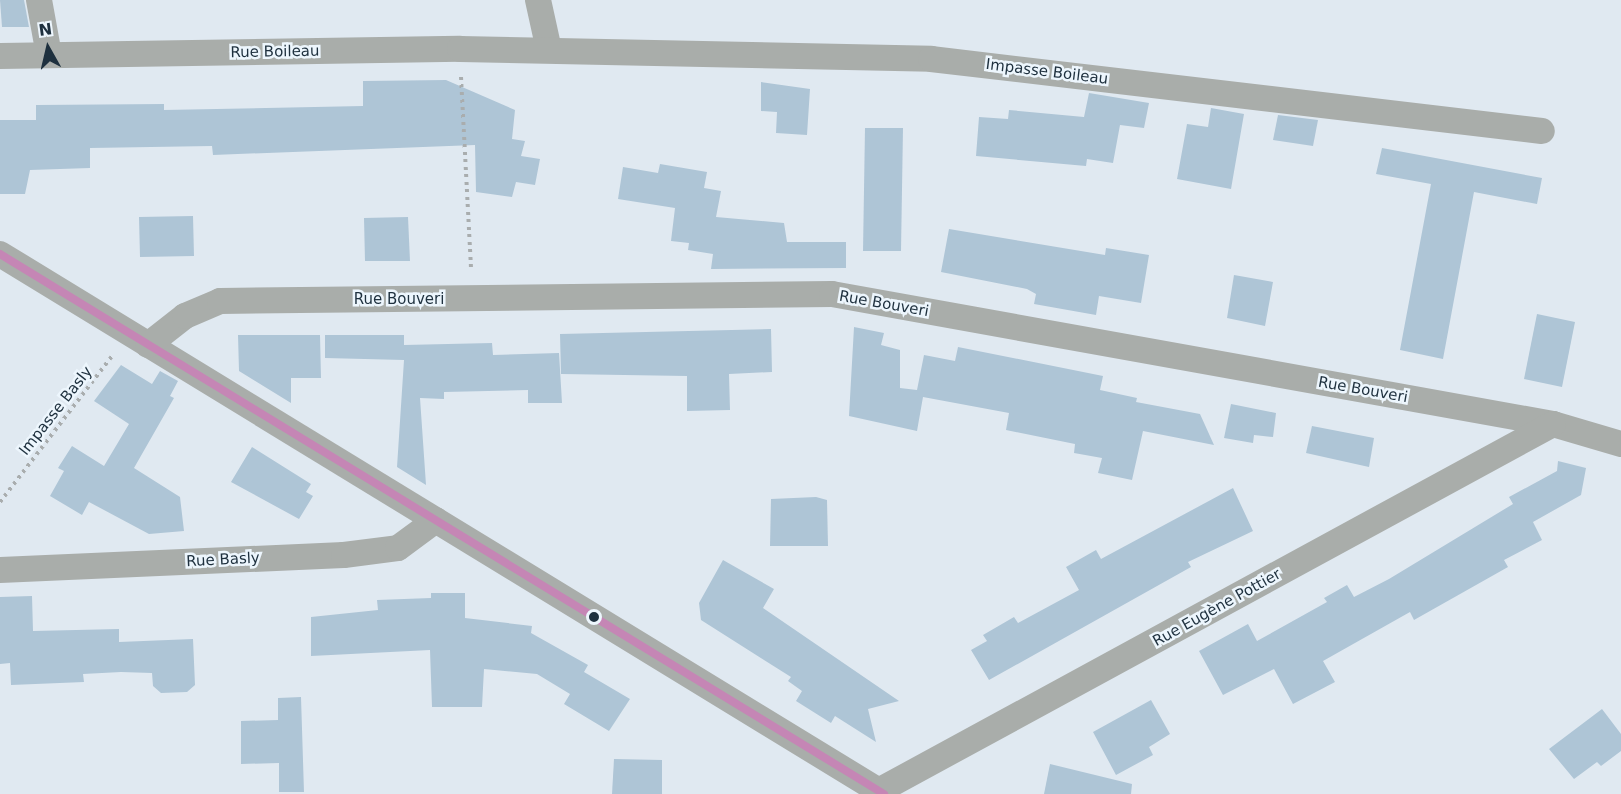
<!DOCTYPE html>
<meta charset="utf-8">
<style>
body{margin:0}
#map{position:relative;width:1621px;height:794px;overflow:hidden;background:#e0e9f1;font-family:"DejaVu Sans",sans-serif}
div>[style]{position:absolute}
[style*='--x']{left:calc(var(--x)*1px);top:calc(var(--y)*1px);width:calc(var(--w)*1px);rotate:calc(var(--a)*1deg)}
.building>*{inset:0;background:#aec5d6}
.path>*{height:4px;margin-top:-2px;transform-origin:0;background:repeating-linear-gradient(90deg,#a9adae 0 3px,transparent 0 7.5px)}
.street>*{height:26px;margin:-13px;padding:0 13px;transform-origin:13px;border-radius:13px;background:#a9adaa}
.bus-1>*{height:8px;margin:-4px;padding:0 4px;transform-origin:4px;border-radius:4px;background:#c586b5}
.dots>*{width:16px;height:16px;translate:-50% -50%;box-sizing:border-box;border:3px solid #edf6fd;border-radius:50%}
span{translate:-50% -50%;white-space:nowrap;text-align:center;line-height:1.15;-webkit-text-stroke:5px #edf6fd;paint-order:stroke}
.street-label{font-size:15px;color:#1e303e}
.north{position:absolute;left:18px;top:18px;width:60px;height:60px;-webkit-text-stroke:4px #edf6fd;paint-order:stroke;rotate:352deg;font-size:16px;font-weight:700;line-height:24px;text-align:center;color:#1e303e}
.north::after{content:'';display:block;margin:auto;width:21px;height:27px;background:#1e303e;clip-path:polygon(50% 0,100% 100%,50% 72%,0 100%)}
</style>
<div id="map">
<div class="building">
<i style="clip-path:polygon(0 0,24px 0,29px 27px,2px 27px)"></i>
<i style="clip-path:polygon(446px 80px,515px 110px,512px 139px,525px 141px,521px 156px,540px 159px,535px 185px,516px 182px,512px 197px,476px 192px,475px 145px,213px 155px,212px 146px,90px 148px,90px 168px,30px 170px,25px 194px,0 194px,0 120px,36px 120px,36px 105px,164px 104px,164px 110px,363px 106px,363px 81px)"></i>
<i style="clip-path:polygon(761px 82px,810px 89px,807px 135px,776px 133px,777px 112px,761px 111px)"></i>
<i style="clip-path:polygon(1089px 93px,1149px 103px,1144px 128px,1120px 125px,1113px 163px,1087px 159px,1086px 166px,976px 156px,979px 117px,1008px 119px,1009px 110px,1084px 117px)"></i>
<i style="clip-path:polygon(1211px 108px,1244px 114px,1231px 189px,1177px 179px,1187px 124px,1208px 127px)"></i>
<i style="clip-path:polygon(1278px 115px,1318px 120px,1313px 146px,1273px 140px)"></i>
<i style="clip-path:polygon(865px 128px,903px 128px,901px 251px,863px 251px)"></i>
<i style="clip-path:polygon(1382px 148px,1542px 178px,1537px 204px,1474px 192px,1443px 359px,1400px 350px,1431px 184px,1376px 174px)"></i>
<i style="clip-path:polygon(660px 164px,707px 172px,704px 188px,721px 191px,716px 217px,784px 223px,787px 242px,846px 242px,846px 268px,711px 269px,713px 254px,688px 250px,689px 243px,671px 241px,675px 208px,618px 199px,623px 167px,658px 173px)"></i>
<i style="clip-path:polygon(193px 216px,194px 256px,140px 257px,139px 217px)"></i>
<i style="clip-path:polygon(408px 217px,410px 261px,365px 261px,364px 218px)"></i>
<i style="clip-path:polygon(949px 229px,1105px 255px,1106px 248px,1149px 255px,1141px 303px,1099px 296px,1096px 315px,1034px 304px,1036px 294px,1027px 289px,941px 272px)"></i>
<i style="clip-path:polygon(1234px 275px,1273px 282px,1265px 326px,1227px 318px)"></i>
<i style="clip-path:polygon(1537px 314px,1575px 322px,1562px 387px,1524px 379px)"></i>
<i style="clip-path:polygon(854px 327px,884px 333px,881px 345px,900px 350px,900px 388px,917px 390px,924px 355px,955px 361px,958px 347px,1103px 376px,1100px 390px,1137px 398px,1136px 402px,1200px 414px,1214px 445px,1143px 431px,1132px 480px,1098px 473px,1102px 458px,1074px 453px,1075px 444px,1006px 430px,1009px 413px,923px 397px,917px 431px,849px 416px)"></i>
<i style="clip-path:polygon(771px 329px,772px 372px,729px 374px,730px 410px,687px 411px,687px 376px,561px 374px,560px 334px)"></i>
<i style="clip-path:polygon(238px 335px,320px 335px,321px 378px,291px 378px,291px 403px,239px 371px)"></i>
<i style="clip-path:polygon(325px 335px,404px 335px,404px 345px,492px 343px,493px 355px,559px 353px,562px 403px,528px 403px,528px 390px,444px 392px,444px 399px,420px 398px,426px 485px,397px 467px,404px 360px,325px 358px)"></i>
<i style="clip-path:polygon(121px 365px,152px 384px,160px 371px,178px 381px,170px 396px,174px 398px,134px 468px,180px 497px,184px 531px,149px 534px,89px 502px,82px 515px,50px 496px,64px 471px,58px 468px,72px 446px,104px 466px,129px 424px,94px 401px)"></i>
<i style="clip-path:polygon(1231px 404px,1276px 413px,1273px 437px,1254px 435px,1253px 443px,1224px 438px)"></i>
<i style="clip-path:polygon(1312px 426px,1374px 438px,1369px 467px,1306px 453px)"></i>
<i style="clip-path:polygon(252px 447px,311px 484px,306px 492px,313px 496px,299px 519px,231px 482px)"></i>
<i style="clip-path:polygon(1558px 461px,1586px 468px,1581px 495px,1533px 522px,1542px 540px,1504px 560px,1508px 567px,1414px 620px,1410px 612px,1323px 661px,1335px 682px,1293px 704px,1274px 669px,1223px 695px,1199px 651px,1248px 624px,1257px 641px,1327px 602px,1324px 598px,1347px 585px,1354px 597px,1389px 579px,1513px 504px,1509px 497px,1557px 471px)"></i>
<i style="clip-path:polygon(1233px 488px,1253px 531px,1188px 562px,1191px 567px,989px 680px,971px 650px,987px 641px,983px 635px,1014px 617px,1018px 623px,1079px 590px,1066px 567px,1096px 550px,1101px 559px)"></i>
<i style="clip-path:polygon(816px 497px,827px 500px,828px 546px,770px 546px,771px 499px)"></i>
<i style="clip-path:polygon(723px 560px,774px 589px,763px 608px,899px 701px,868px 709px,876px 742px,835px 716px,831px 723px,796px 701px,802px 691px,788px 681px,791px 677px,701px 620px,699px 603px)"></i>
<i style="clip-path:polygon(431px 593px,465px 593px,465px 618px,532px 626px,531px 633px,588px 665px,584px 672px,630px 699px,609px 731px,564px 704px,570px 694px,537px 674px,484px 669px,482px 707px,432px 707px,430px 650px,311px 656px,311px 617px,378px 610px,377px 600px,431px 598px)"></i>
<i style="clip-path:polygon(32px 596px,33px 631px,119px 629px,119px 642px,193px 639px,195px 685px,187px 692px,161px 693px,153px 686px,152px 673px,121px 672px,83px 674px,84px 682px,11px 685px,10px 663px,0 664px,0 597px)"></i>
<i style="clip-path:polygon(301px 697px,304px 792px,279px 792px,279px 763px,241px 764px,241px 721px,278px 720px,278px 698px)"></i>
<i style="clip-path:polygon(1151px 700px,1170px 734px,1149px 747px,1153px 755px,1116px 775px,1093px 732px)"></i>
<i style="clip-path:polygon(1602px 709px,1621px 734px,1621px 751px,1601px 766px,1597px 762px,1574px 779px,1549px 749px)"></i>
<i style="clip-path:polygon(614px 759px,662px 760px,662px 794px,612px 794px)"></i>
<i style="clip-path:polygon(1050px 764px,1132px 784px,1131px 794px,1044px 794px)"></i>
</div>
<div class="path">
<i style="--x:461;--y:77;--w:193;--a:87"></i>
<i style="--x:0;--y:502;--w:185;--a:-52.5"></i>
</div>
<div class="street">
<i style="--x:39;--y:0;--w:56;--a:79.7"></i>
<i style="--x:538;--y:0;--w:51;--a:77.6"></i>
<i style="--x:0;--y:56;--w:460;--a:-0.9"></i>
<i style="--x:460;--y:49;--w:471;--a:1.2"></i>
<i style="--x:931;--y:59;--w:615;--a:6.72"></i>
<i style="--x:0;--y:254;--w:1036;--a:31.42"></i>
<i style="--x:148;--y:345;--w:47;--a:-38.1"></i>
<i style="--x:185;--y:316;--w:38;--a:-23"></i>
<i style="--x:220;--y:301;--w:612;--a:-0.66"></i>
<i style="--x:832;--y:294;--w:733;--a:10.22"></i>
<i style="--x:1553;--y:424;--w:71;--a:16.4"></i>
<i style="--x:0;--y:570;--w:344;--a:-2.5"></i>
<i style="--x:344;--y:555;--w:54;--a:-7.4"></i>
<i style="--x:398;--y:548;--w:47;--a:-36.4"></i>
<i style="--x:873;--y:794;--w:774;--a:-28.55"></i>
</div>
<div class="bus-1">
<i style="--x:0;--y:254;--w:1036;--a:31.42"></i>
</div>
<div class="dots">
<i style="left:594px;top:617px;background:#1e303e"></i>
</div>
<div class="street-label">
<span style="left:275px;top:52px;rotate:-1deg">Rue Boileau</span>
<span style="left:1047px;top:72px;rotate:7deg">Impasse Boileau</span>
<span style="left:399px;top:300px">Rue Bouveri</span>
<span style="left:884px;top:304px;rotate:10deg">Rue Bouveri</span>
<span style="left:1363px;top:390px;rotate:10deg">Rue Bouveri</span>
<span style="left:56px;top:411px;rotate:-52deg">Impasse Basly</span>
<span style="left:223px;top:560px;rotate:-3deg">Rue Basly</span>
<span style="left:1217px;top:608px;rotate:-29deg">Rue Eugène Pottier</span>
</div>
<div class="north">N</div>
</div>
